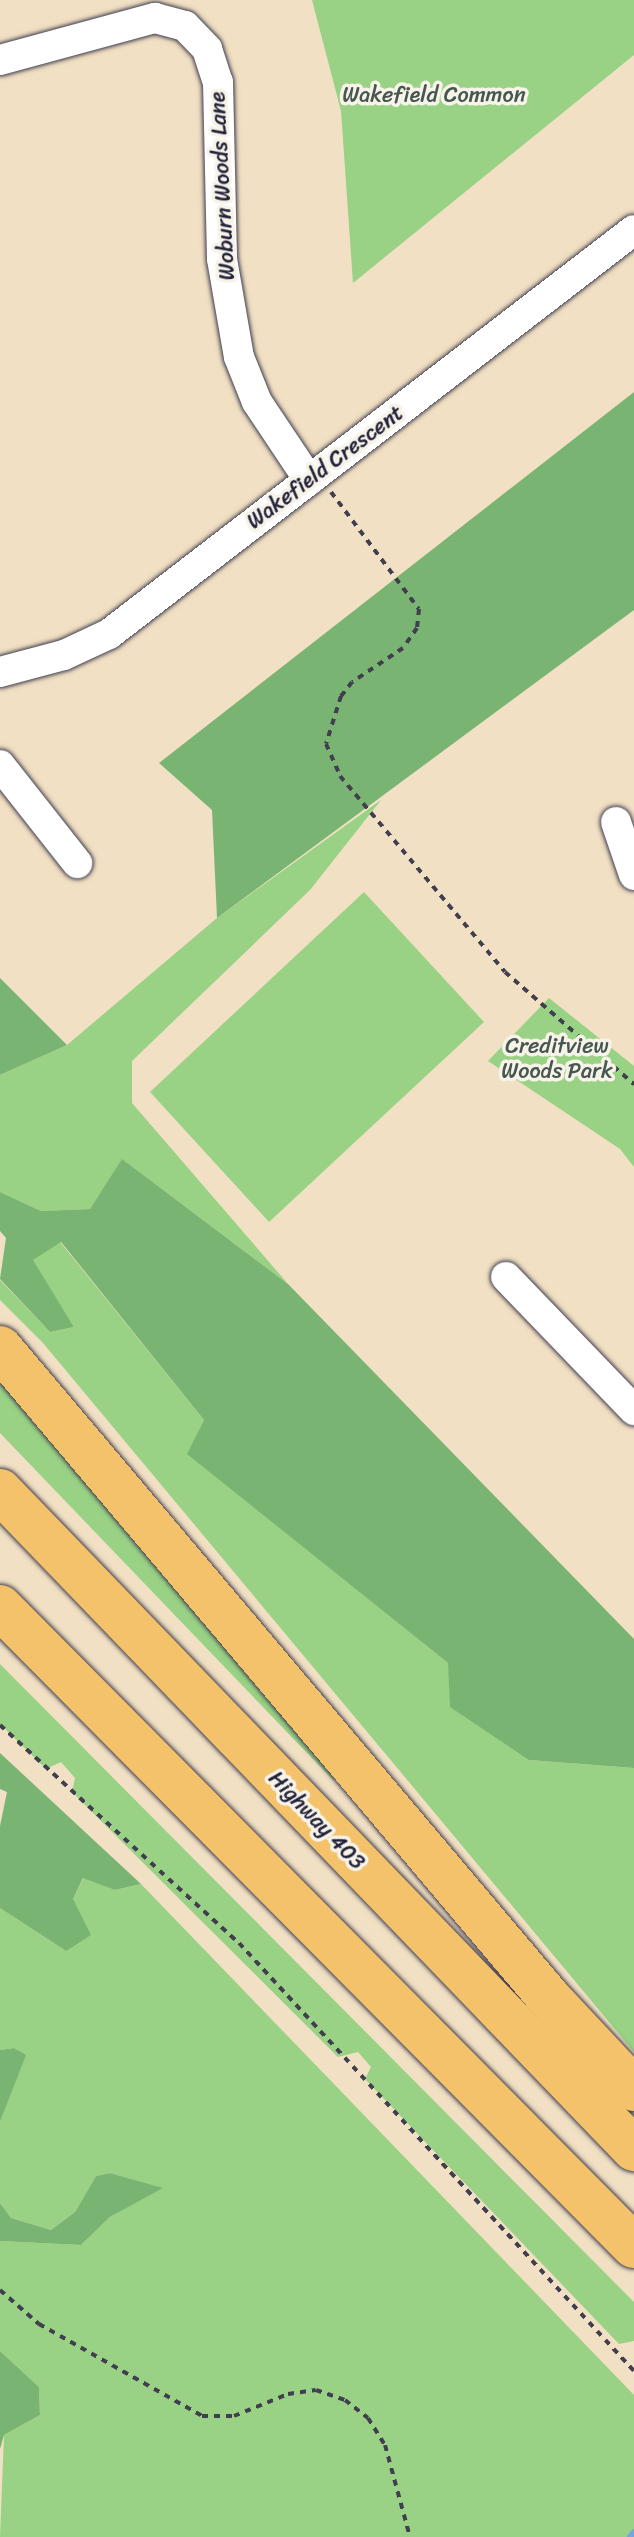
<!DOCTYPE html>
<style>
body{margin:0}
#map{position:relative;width:634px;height:2537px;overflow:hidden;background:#f1e0c3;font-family:Sriracha,sans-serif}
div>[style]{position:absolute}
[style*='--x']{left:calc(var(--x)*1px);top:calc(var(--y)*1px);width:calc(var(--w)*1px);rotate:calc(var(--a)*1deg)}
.green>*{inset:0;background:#99d285}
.forest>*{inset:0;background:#7ab472}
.stream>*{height:6px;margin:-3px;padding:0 3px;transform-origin:3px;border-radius:3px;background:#76a5df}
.path>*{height:4px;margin-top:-2px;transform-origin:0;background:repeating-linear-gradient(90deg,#413e4f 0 6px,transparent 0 12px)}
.roads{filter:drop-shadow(0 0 2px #413e4f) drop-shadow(0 0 2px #413e4f)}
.minor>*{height:30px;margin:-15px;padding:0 15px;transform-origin:15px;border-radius:15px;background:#fff}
.highway>*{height:44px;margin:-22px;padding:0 22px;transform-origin:22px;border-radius:22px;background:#f3c26a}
span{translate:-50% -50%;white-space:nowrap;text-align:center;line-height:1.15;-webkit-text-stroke:7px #f7f3e8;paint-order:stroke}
.park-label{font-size:22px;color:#465751}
.street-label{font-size:22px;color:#22223b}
</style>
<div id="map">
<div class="green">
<i style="clip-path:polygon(312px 0,634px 0,634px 55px,353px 283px,341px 111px)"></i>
<i style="clip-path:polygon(381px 800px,310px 890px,132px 1061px,132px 1103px,288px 1284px,123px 1160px,90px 1209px,41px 1211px,0 1192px,0 1075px,67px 1045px,217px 918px)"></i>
<i style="clip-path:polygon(364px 892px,484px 1022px,269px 1222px,150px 1092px)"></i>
<i style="clip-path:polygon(549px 998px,634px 1066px,634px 1167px,620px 1149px,488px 1061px)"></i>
<i style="clip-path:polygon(60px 1242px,204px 1420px,188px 1454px,448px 1663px,529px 1760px,634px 1768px,634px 2052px,43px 1343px,0 1300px,0 1280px,50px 1332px,74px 1327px,32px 1260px)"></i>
<i style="clip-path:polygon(0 1374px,333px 1769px,334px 1781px,0 1433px)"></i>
<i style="clip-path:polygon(0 1664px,634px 2302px,634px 2341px,619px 2344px,365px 2079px,371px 2067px,358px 2052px,338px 2057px,72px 1792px,75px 1778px,61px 1762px,46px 1769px,0 1724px)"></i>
<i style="clip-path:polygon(84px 1877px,115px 1890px,141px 1884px,634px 2395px,634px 2537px,0 2537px,4px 2435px,40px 2415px,39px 2387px,0 2351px,0 2241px,81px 2245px,110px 2217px,162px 2188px,110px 2173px,96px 2176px,75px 2212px,51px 2230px,11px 2218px,0 2203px,0 2122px,25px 2056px,14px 2048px,0 2050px,0 1908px,66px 1951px,73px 1899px)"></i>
</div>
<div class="forest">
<i style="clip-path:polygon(634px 392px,634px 610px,217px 918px,212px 810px,159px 763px)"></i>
<i style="clip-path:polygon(0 978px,67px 1045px,0 1075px)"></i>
<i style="clip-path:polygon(122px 1159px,288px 1284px,634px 1639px,634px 1768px,529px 1760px,450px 1707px,448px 1663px,187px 1454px,204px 1420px,61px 1242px,33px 1260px,74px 1327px,50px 1332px,0 1279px,6px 1238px,0 1231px,0 1192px,41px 1211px,90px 1209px)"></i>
<i style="clip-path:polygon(0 1753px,141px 1884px,115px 1890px,83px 1878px,73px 1899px,91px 1935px,66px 1951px,0 1908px,0 1826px,7px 1792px,0 1789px)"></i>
<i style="clip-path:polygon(14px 2048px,26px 2055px,0 2122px,0 2050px)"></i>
<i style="clip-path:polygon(110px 2173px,163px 2188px,110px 2217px,81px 2245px,0 2241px,0 2203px,11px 2218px,51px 2230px,75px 2212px,96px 2176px)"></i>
<i style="clip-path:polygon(0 2351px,39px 2387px,40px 2415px,4px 2435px,0 2449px)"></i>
</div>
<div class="stream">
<i style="--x:630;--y:2537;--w:6;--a:-51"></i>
</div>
<div class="path">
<i style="--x:331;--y:492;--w:146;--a:53.1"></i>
<i style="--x:419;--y:609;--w:19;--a:96"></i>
<i style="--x:417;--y:628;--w:24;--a:125"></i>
<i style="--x:403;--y:648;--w:61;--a:146.3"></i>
<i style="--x:352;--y:682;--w:18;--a:128"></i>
<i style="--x:341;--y:696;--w:50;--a:107.4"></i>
<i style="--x:326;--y:744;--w:35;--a:66"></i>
<i style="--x:340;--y:776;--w:256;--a:49.9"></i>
<i style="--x:505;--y:972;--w:171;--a:41"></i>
<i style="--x:0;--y:1725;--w:323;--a:42.4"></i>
<i style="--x:239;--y:1943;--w:582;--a:47.3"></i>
<i style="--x:0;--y:2290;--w:52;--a:41.1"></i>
<i style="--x:39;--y:2324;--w:187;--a:29.4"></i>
<i style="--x:202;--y:2416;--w:32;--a:0"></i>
<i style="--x:234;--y:2416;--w:58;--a:-22.2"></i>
<i style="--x:288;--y:2394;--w:28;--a:-8"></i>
<i style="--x:316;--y:2390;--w:31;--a:19"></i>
<i style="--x:345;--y:2400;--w:29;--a:38"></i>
<i style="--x:368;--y:2418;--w:32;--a:58"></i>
<i style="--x:385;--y:2445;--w:95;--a:74.8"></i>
</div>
<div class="roads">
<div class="minor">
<i style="--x:0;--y:60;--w:161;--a:-15.2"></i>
<i style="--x:155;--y:18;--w:31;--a:15"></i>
<i style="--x:185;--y:26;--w:32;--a:46"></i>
<i style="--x:207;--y:49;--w:35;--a:72"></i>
<i style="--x:218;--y:82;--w:177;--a:88.7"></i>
<i style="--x:222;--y:259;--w:99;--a:80.2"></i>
<i style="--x:239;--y:357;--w:48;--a:68.2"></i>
<i style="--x:257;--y:402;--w:94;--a:56.3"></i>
<i style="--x:0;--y:672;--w:66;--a:-14.9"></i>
<i style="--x:64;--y:655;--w:50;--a:-25"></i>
<i style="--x:109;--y:634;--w:662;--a:-37.58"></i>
<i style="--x:0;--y:765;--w:125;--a:51.8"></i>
<i style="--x:616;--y:822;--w:56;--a:71.2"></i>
<i style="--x:506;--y:1277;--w:185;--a:46.1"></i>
</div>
<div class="highway">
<i style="--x:0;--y:1348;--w:849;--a:49.82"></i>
<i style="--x:548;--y:1997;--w:126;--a:46.9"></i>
<i style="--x:0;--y:1491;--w:914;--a:46.06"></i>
<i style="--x:0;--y:1607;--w:900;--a:45.23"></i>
</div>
</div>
<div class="park-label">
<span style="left:434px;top:95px">Wakefield Common</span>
<span style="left:557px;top:1058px">Creditview<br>Woods Park</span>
</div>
<div class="street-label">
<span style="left:222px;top:186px;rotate:-93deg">Woburn Woods Lane</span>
<span style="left:325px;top:467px;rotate:-37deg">Wakefield Crescent</span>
<span style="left:317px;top:1820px;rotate:46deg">Highway 403</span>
</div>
</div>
